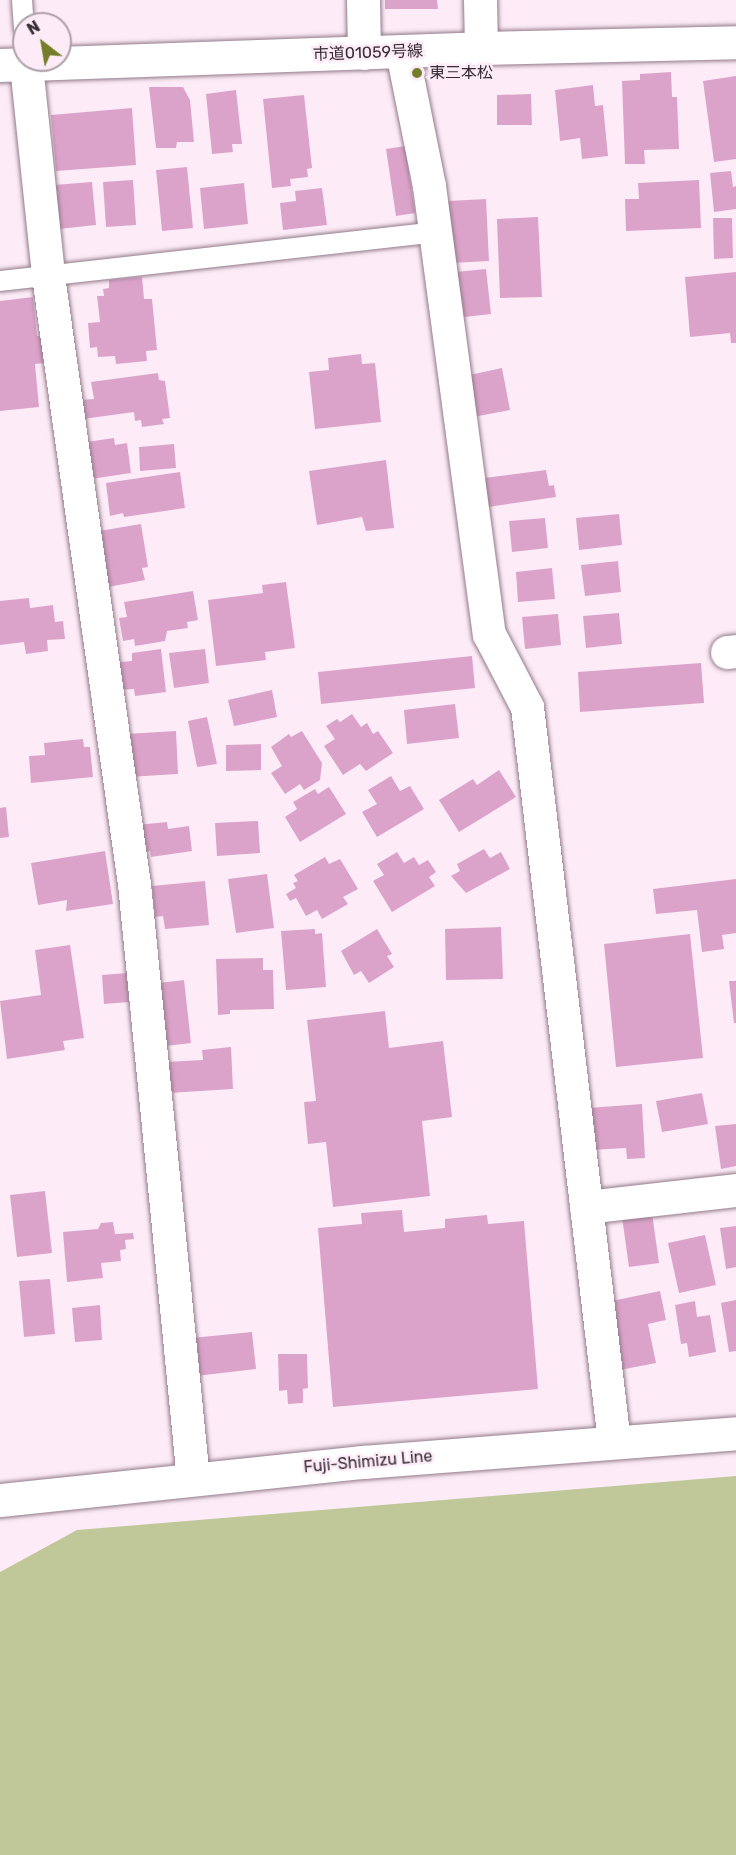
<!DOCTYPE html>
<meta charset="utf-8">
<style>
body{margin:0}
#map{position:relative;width:736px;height:1855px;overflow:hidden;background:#fdecf7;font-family:Rubik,"Noto Sans JP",sans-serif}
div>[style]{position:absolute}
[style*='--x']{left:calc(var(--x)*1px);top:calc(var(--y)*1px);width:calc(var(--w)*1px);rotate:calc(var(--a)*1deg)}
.green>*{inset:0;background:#c0c899}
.building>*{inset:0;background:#dca3ca}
.roads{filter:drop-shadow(0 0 2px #937a8b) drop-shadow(0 0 2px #937a8b)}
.lane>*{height:20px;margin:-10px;padding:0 10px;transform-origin:10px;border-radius:10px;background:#fff}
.street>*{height:33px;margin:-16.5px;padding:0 16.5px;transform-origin:16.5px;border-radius:16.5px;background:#fff}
.secondary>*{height:33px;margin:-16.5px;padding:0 16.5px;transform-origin:16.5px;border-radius:16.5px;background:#fff}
.dots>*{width:16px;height:16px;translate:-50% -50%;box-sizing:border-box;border:3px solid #fdecf7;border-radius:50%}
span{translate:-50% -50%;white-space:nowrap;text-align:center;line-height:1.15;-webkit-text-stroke:5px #fdecf7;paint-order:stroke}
.street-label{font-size:16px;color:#372c33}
.poi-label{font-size:16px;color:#372c33}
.left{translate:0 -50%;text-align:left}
.north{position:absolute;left:12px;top:12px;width:60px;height:60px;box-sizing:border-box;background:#fdecf7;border:2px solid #ae9fa9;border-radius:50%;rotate:329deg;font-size:16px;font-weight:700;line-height:24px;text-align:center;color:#372c33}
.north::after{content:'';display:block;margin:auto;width:21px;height:27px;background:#747d28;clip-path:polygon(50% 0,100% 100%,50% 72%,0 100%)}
</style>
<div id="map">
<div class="green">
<i style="clip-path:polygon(736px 1476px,736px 1855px,0 1855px,0 1572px,77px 1530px)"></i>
</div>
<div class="building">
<i style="clip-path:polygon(385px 0,437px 0,438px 9px,385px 9px)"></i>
<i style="clip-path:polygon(671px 72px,672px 97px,677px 97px,679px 149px,644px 150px,645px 164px,625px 164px,622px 81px,640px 80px,640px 74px)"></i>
<i style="clip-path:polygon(736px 76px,736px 159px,714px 162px,703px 81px)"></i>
<i style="clip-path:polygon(593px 85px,595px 106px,603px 105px,608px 156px,582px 159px,580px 138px,560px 141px,555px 90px)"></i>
<i style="clip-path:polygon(149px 87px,183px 87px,190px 100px,194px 142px,177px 142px,176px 148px,156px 148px)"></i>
<i style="clip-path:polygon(236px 90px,242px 144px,232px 144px,233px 152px,212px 154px,206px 94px)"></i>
<i style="clip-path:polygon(531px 94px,532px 125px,497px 125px,497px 95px)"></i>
<i style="clip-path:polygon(304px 95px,312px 168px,307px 169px,308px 177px,290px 179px,291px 186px,272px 188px,263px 99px)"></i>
<i style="clip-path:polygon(132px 108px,136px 165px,56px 171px,51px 115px)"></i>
<i style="clip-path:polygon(405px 146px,415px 213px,396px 216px,386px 149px)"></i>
<i style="clip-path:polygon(187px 167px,193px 228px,162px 231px,156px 170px)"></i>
<i style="clip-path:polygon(731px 171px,733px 187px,736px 186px,736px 209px,714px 212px,710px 173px)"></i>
<i style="clip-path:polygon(133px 180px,136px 225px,106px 227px,103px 182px)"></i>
<i style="clip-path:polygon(699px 180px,701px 228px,626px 231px,625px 199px,639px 199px,638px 183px)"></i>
<i style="clip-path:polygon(92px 182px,96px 225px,58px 229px,54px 185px)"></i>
<i style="clip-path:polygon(244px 183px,248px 224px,204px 229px,200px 188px)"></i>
<i style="clip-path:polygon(322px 188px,327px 225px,283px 230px,280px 203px,296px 201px,295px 191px)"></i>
<i style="clip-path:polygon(486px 199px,489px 261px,451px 263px,448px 201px)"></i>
<i style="clip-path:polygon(538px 217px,542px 297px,500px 298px,497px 219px)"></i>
<i style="clip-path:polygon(713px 218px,732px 218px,733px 258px,714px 259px)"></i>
<i style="clip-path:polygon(486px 269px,491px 314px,456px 318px,456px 272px)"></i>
<i style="clip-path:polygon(736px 272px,736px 343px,731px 343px,730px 333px,690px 337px,685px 277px)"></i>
<i style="clip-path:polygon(142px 277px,144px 299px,152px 299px,157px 350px,146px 351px,147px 361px,116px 364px,115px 356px,98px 357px,97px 347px,90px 348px,88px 323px,100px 322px,97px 296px,104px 296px,103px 289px,109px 288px,109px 280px)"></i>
<i style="clip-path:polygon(33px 297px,37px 336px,41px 336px,44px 363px,35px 364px,39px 407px,0 411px,0 301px)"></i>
<i style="clip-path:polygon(361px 354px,362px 364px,375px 363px,381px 422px,315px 429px,309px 372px,329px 370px,328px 358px)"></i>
<i style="clip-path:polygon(502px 368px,510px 410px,473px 417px,465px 376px)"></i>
<i style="clip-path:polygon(158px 373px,159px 380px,165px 381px,170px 418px,162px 419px,164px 424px,142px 427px,141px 420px,135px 421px,134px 412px,83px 419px,80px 400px,94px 399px,91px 382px)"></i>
<i style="clip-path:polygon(114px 438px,115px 445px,127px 443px,131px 473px,84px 480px,80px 443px)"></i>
<i style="clip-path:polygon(174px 444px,176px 468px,140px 471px,139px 447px)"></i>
<i style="clip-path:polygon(386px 460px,394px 528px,366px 531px,362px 517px,317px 525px,309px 471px)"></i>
<i style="clip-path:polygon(546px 470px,549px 486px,554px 485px,556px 497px,488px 507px,484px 478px)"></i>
<i style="clip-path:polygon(180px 472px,185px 508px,124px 517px,123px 513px,110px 516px,106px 483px)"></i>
<i style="clip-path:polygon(619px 514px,622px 545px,579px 550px,576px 518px)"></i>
<i style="clip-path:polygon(545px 518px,548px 548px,512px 552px,509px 521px)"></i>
<i style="clip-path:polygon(141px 524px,148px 567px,142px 568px,145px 580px,103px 588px,93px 532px)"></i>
<i style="clip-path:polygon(618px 561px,621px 592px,585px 596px,581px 565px)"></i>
<i style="clip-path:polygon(552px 568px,555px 599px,518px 602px,516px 572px)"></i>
<i style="clip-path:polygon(286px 582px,295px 648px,265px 652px,266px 660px,216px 666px,208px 600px,263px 593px,262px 585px)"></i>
<i style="clip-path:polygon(193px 591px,198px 620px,187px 622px,188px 628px,167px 631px,165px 641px,135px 646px,134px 639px,123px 641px,119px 618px,127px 617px,124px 602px)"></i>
<i style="clip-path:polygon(29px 598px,30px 608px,53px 605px,55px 622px,63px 621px,65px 639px,47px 640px,48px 651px,26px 654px,24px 642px,0 645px,0 601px)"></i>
<i style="clip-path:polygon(619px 613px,622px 644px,586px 648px,583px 616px)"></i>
<i style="clip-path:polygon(558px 614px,561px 645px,525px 649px,522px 617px)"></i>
<i style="clip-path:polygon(161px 649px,166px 692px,135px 696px,134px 689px,119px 690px,110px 663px,132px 661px,132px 653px)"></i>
<i style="clip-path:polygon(205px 649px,209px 683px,174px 688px,169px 653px)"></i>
<i style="clip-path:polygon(472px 656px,475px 688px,321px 704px,318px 672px)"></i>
<i style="clip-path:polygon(701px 663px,704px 703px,580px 712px,578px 672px)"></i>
<i style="clip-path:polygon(272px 690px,277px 717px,234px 726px,228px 700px)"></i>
<i style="clip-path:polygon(455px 704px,459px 738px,407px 744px,404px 710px)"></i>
<i style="clip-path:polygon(352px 714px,361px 727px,367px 723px,373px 734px,378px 731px,393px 753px,366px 771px,360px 764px,343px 775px,324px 746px,335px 739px,326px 726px,337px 719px,340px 722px)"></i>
<i style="clip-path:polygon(207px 717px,217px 764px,197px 767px,188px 721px)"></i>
<i style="clip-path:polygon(176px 731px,178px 774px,128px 777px,126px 734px)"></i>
<i style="clip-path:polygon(302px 731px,322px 763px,320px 780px,304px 790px,300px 784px,285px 794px,271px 773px,282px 766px,271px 747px,289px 734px,291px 737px)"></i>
<i style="clip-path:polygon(83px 739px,84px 747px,90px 747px,93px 777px,31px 783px,29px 756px,45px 755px,44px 743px)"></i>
<i style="clip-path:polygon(261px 744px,261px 770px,226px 771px,226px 745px)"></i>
<i style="clip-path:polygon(499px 770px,516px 797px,459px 832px,439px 800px,473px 779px,477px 785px)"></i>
<i style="clip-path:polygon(391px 776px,400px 791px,410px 786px,424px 809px,377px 837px,362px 812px,377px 804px,368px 790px)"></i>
<i style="clip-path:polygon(329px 787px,346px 814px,300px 842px,285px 817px,297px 809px,293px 802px,315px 789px,318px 794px)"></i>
<i style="clip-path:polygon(6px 807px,9px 837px,0 838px,0 808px)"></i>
<i style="clip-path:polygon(258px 821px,260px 853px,217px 856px,215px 823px)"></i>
<i style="clip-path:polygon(167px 822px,168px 829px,189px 826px,192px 851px,151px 857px,150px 851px,141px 853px,137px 825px)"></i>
<i style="clip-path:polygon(484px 849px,490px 858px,501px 852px,510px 869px,466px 893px,451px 876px,460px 871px,457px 864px)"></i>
<i style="clip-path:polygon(105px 851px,113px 904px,66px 911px,67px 900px,38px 905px,31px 863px)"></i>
<i style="clip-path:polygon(397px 852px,404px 863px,414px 857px,419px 865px,428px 860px,436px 872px,429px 877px,435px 886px,392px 912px,373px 881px,384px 875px,377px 864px)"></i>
<i style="clip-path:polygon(325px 857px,329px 864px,340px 859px,358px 889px,343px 897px,348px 904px,322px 919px,317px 910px,306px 916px,296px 898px,290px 901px,286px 894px,296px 888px,293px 883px,298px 881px,294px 875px)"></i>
<i style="clip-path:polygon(267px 874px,274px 928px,236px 933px,228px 879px)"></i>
<i style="clip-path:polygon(736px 879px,736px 933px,722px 935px,724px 949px,702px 952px,697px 910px,656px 914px,653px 889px)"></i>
<i style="clip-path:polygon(205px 881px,209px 925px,165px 929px,163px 916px,155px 917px,152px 886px)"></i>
<i style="clip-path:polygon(501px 927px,503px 979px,446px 980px,445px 929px)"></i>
<i style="clip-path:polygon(315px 929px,315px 934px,322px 933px,326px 987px,286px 990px,281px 931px)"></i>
<i style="clip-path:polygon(377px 929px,392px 954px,387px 956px,394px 967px,369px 983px,361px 971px,354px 975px,341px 951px)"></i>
<i style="clip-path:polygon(690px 934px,703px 1058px,616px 1067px,604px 944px)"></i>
<i style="clip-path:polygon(70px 945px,84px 1038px,63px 1041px,65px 1050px,7px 1059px,0 1001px,41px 995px,35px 950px)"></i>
<i style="clip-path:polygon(263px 958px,263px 970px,273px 970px,274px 1009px,230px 1010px,230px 1014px,218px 1015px,216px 959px)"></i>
<i style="clip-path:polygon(127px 973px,129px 1002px,104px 1004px,102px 975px)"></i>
<i style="clip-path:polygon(184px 980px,191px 1043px,157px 1047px,159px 983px)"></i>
<i style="clip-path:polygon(729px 981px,736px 981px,736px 1023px,734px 1023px)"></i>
<i style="clip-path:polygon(385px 1011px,389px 1048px,443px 1041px,452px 1117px,422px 1121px,430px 1196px,333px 1207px,326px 1142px,308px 1144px,304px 1102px,316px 1101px,307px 1020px)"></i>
<i style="clip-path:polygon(231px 1047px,233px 1089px,168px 1093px,166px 1062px,203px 1060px,202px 1050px)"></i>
<i style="clip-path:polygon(702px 1093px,708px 1124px,662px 1132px,656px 1101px)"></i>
<i style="clip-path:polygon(642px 1104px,645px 1158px,627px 1159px,626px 1148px,590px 1150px,588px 1108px)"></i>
<i style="clip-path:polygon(736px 1124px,736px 1166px,721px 1169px,715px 1126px)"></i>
<i style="clip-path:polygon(45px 1191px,52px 1253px,17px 1257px,10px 1195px)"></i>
<i style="clip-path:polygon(402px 1210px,404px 1232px,445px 1228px,445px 1219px,487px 1215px,488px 1224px,524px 1221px,538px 1389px,333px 1407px,318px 1228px,362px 1224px,361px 1213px)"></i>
<i style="clip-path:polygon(652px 1213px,659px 1263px,629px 1267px,622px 1217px)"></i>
<i style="clip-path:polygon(113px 1222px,115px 1234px,133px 1233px,134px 1239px,125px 1240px,126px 1249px,120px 1250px,121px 1261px,101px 1263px,103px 1278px,67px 1282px,63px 1232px,98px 1229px,101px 1223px)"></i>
<i style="clip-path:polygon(736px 1226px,736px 1267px,726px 1269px,720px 1228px)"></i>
<i style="clip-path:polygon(705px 1235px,716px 1285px,679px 1293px,668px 1243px)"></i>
<i style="clip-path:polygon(50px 1279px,55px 1334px,24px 1337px,19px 1281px)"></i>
<i style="clip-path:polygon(660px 1291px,666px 1320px,648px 1324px,656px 1363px,620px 1370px,607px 1302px)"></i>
<i style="clip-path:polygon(736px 1300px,736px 1351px,729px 1352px,721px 1303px)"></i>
<i style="clip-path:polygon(695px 1301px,697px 1317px,710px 1315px,716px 1352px,689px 1357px,687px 1343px,681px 1344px,675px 1305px)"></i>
<i style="clip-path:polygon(100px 1305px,102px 1340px,75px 1342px,72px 1308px)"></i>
<i style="clip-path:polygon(252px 1332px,256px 1369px,196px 1376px,192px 1338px)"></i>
<i style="clip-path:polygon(278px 1354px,307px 1354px,308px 1388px,303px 1389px,303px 1403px,288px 1404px,287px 1390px,279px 1391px)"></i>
</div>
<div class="roads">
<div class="lane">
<i style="--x:22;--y:0;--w:29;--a:86"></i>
<i style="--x:0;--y:281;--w:439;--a:-6.4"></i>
</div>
<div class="street">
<i style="--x:363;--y:0;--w:53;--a:88.9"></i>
<i style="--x:480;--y:0;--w:48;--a:88.8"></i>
<i style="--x:402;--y:52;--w:137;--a:78.6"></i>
<i style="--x:429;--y:186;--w:452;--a:82.4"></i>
<i style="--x:489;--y:634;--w:82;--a:62.5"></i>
<i style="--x:527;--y:707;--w:740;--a:83.25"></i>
<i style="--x:26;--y:65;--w:212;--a:84"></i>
<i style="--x:48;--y:276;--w:614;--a:81.95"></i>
<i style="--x:134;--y:884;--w:598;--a:84.34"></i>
<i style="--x:727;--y:652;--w:9;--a:-6"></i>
<i style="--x:586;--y:1207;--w:151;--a:-6.5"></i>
</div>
<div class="secondary">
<i style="--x:0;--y:65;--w:481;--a:-2"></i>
<i style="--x:481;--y:48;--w:255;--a:-1.3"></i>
<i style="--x:0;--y:1500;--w:365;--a:-6"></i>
<i style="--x:363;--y:1462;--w:374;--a:-4.4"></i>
</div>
</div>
<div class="dots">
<i style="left:417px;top:73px;background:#747d28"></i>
</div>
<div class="street-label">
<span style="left:368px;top:53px;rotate:-2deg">市道01059号線</span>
<span style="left:368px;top:1462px;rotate:-5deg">Fuji-Shimizu Line</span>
</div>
<div class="poi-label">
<span class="left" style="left:429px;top:73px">東三本松</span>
</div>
<div class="north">N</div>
</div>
